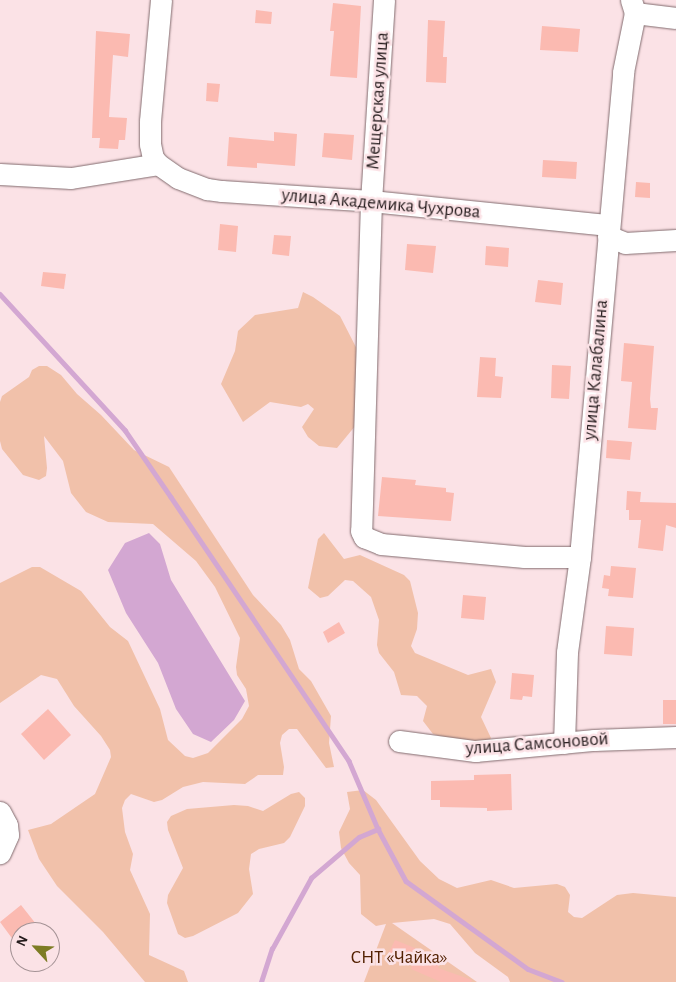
<!DOCTYPE html>
<meta charset="utf-8">
<style>
body{margin:0}
#map{position:relative;width:676px;height:982px;overflow:hidden;background:#fbe2e6;font-family:"Alegreya Sans",sans-serif}
div>[style]{position:absolute}
[style*='--x']{left:calc(var(--x)*1px);top:calc(var(--y)*1px);width:calc(var(--w)*1px);rotate:calc(var(--a)*1deg)}
.green>*{inset:0;background:#f1c1aa}
.water>*{inset:0;background:#d3a7d2}
.stream>*{height:4.5px;margin:-2.25px;padding:0 2.25px;transform-origin:2.25px;border-radius:2.25px;background:#d3a7d2}
.building>*{inset:0;background:#fbbab1}
.roads{filter:drop-shadow(0 0 1px #826c6f) drop-shadow(0 0 1px #826c6f)}
.minor>*{height:21px;margin:-10.5px;padding:0 10.5px;transform-origin:10.5px;border-radius:10.5px;background:#fff}
span{translate:-50% -50%;white-space:nowrap;text-align:center;line-height:1.15;-webkit-text-stroke:5px #fbe2e6;paint-order:stroke}
.street-label{font-size:19px;color:#251c1d}
.park-label{font-size:19px;color:#522000}
.north{position:absolute;left:10px;top:922px;width:50px;height:50px;box-sizing:border-box;background:#fbe2e6;border:1px solid #a59396;border-radius:50%;rotate:295deg;font-size:14px;font-weight:700;line-height:20px;text-align:center;color:#251c1d}
.north::after{content:'';display:block;margin:auto;width:18px;height:22px;background:#7d7c24;clip-path:polygon(50% 0,100% 100%,50% 72%,0 100%)}
</style>
<div id="map">
<div class="green">
<i style="clip-path:polygon(303px 292px,313px 297px,340px 316px,360px 355px,356px 425px,337px 448px,319px 446px,308px 437px,302px 427px,314px 409px,308px 404px,301px 407px,270px 402px,243px 422px,221px 384px,235px 351px,238px 331px,255px 315px,298px 308px)"></i>
<i style="clip-path:polygon(39px 366px,47px 366px,61px 375px,77px 394px,101px 415px,134px 450px,169px 467px,253px 595px,281px 625px,290px 640px,299px 669px,311px 681px,331px 716px,329px 743px,334px 767px,326px 768px,297px 729px,289px 729px,282px 735px,280px 743px,284px 767px,283px 775px,258px 775px,245px 784px,203px 782px,183px 787px,162px 800px,154px 802px,131px 794px,125px 800px,122px 808px,125px 832px,133px 854px,130px 870px,150px 914px,149px 955px,184px 971px,188px 982px,145px 982px,103px 932px,57px 886px,39px 859px,28px 830px,51px 824px,95px 794px,111px 757px,110px 750px,101px 736px,74px 706px,57px 679px,41px 675px,0 703px,0 583px,32px 567px,40px 567px,81px 591px,110px 627px,128px 641px,160px 709px,168px 740px,185px 756px,193px 758px,208px 753px,242px 719px,249px 706px,246px 689px,237px 675px,236px 667px,240px 638px,215px 587px,196px 561px,153px 524px,108px 522px,86px 512px,71px 493px,63px 461px,44px 436px,47px 468px,46px 476px,39px 480px,23px 475px,2px 449px,0 441px,0 402px,2px 396px,29px 377px,32px 370px)"></i>
<i style="clip-path:polygon(324px 533px,344px 559px,360px 555px,404px 575px,410px 581px,418px 613px,417px 629px,411px 646px,415px 653px,468px 675px,491px 669px,496px 682px,481px 717px,491px 738px,487px 744px,456px 741px,433px 734px,423px 721px,427px 706px,417px 696px,401px 695px,394px 672px,379px 653px,377px 645px,379px 620px,371px 597px,353px 581px,345px 580px,328px 596px,320px 598px,308px 588px,318px 539px)"></i>
<i style="clip-path:polygon(363px 790px,376px 800px,420px 861px,439px 879px,457px 888px,491px 880px,514px 888px,557px 884px,565px 887px,570px 895px,568px 912px,574px 917px,582px 918px,617px 895px,633px 893px,676px 897px,676px 982px,510px 982px,508px 977px,475px 953px,450px 924px,434px 919px,392px 923px,477px 982px,364px 982px,386px 924px,376px 926px,361px 914px,360px 875px,349px 863px,341px 848px,339px 832px,350px 809px,347px 792px)"></i>
<i style="clip-path:polygon(299px 792px,305px 798px,305px 806px,290px 837px,284px 843px,259px 849px,251px 854px,249px 869px,253px 894px,238px 913px,193px 936px,185px 938px,178px 934px,167px 903px,168px 895px,183px 868px,168px 830px,167px 822px,171px 816px,187px 809px,234px 805px,248px 806px,263px 811px,291px 794px)"></i>
</div>
<div class="water">
<i style="clip-path:polygon(149px 533px,160px 544px,171px 580px,245px 701px,234px 720px,211px 742px,193px 734px,176px 709px,158px 663px,126px 613px,108px 570px,125px 543px)"></i>
</div>
<div class="stream">
<i style="--x:0;--y:294;--w:185;--a:47.4"></i>
<i style="--x:125;--y:430;--w:81;--a:55.5"></i>
<i style="--x:171;--y:497;--w:318;--a:56"></i>
<i style="--x:349;--y:761;--w:74;--a:66.9"></i>
<i style="--x:378;--y:829;--w:59;--a:61.7"></i>
<i style="--x:406;--y:881;--w:150;--a:35.8"></i>
<i style="--x:528;--y:969;--w:36;--a:21"></i>
<i style="--x:261;--y:982;--w:35;--a:-72"></i>
<i style="--x:272;--y:949;--w:81;--a:-61.2"></i>
<i style="--x:311;--y:878;--w:63;--a:-40.5"></i>
<i style="--x:359;--y:837;--w:21;--a:-23"></i>
</div>
<div class="building">
<i style="clip-path:polygon(333px 3px,361px 6px,357px 78px,330px 76px,334px 31px,330px 31px)"></i>
<i style="clip-path:polygon(256px 10px,272px 12px,271px 24px,255px 23px)"></i>
<i style="clip-path:polygon(428px 20px,445px 21px,443px 57px,447px 57px,446px 83px,426px 82px)"></i>
<i style="clip-path:polygon(542px 26px,580px 29px,578px 52px,540px 50px)"></i>
<i style="clip-path:polygon(96px 31px,130px 34px,128px 57px,113px 55px,109px 117px,127px 118px,125px 140px,119px 140px,118px 149px,99px 148px,100px 138px,92px 138px)"></i>
<i style="clip-path:polygon(207px 83px,220px 84px,218px 102px,206px 101px)"></i>
<i style="clip-path:polygon(274px 132px,297px 134px,295px 166px,257px 163px,257px 168px,227px 166px,229px 137px,274px 141px)"></i>
<i style="clip-path:polygon(324px 133px,354px 135px,352px 160px,322px 157px)"></i>
<i style="clip-path:polygon(543px 160px,577px 162px,576px 179px,542px 177px)"></i>
<i style="clip-path:polygon(636px 182px,650px 183px,650px 198px,635px 197px)"></i>
<i style="clip-path:polygon(220px 224px,238px 226px,236px 252px,218px 250px)"></i>
<i style="clip-path:polygon(274px 235px,291px 236px,289px 256px,272px 254px)"></i>
<i style="clip-path:polygon(407px 244px,436px 246px,433px 273px,405px 270px)"></i>
<i style="clip-path:polygon(486px 246px,509px 248px,508px 267px,485px 265px)"></i>
<i style="clip-path:polygon(43px 272px,66px 274px,64px 289px,41px 286px)"></i>
<i style="clip-path:polygon(538px 280px,563px 283px,561px 305px,535px 302px)"></i>
<i style="clip-path:polygon(624px 343px,654px 346px,650px 399px,651px 408px,658px 408px,656px 430px,628px 428px,632px 382px,621px 381px)"></i>
<i style="clip-path:polygon(480px 357px,496px 358px,495px 376px,503px 377px,501px 398px,477px 397px)"></i>
<i style="clip-path:polygon(552px 365px,571px 366px,569px 399px,551px 398px)"></i>
<i style="clip-path:polygon(607px 440px,632px 442px,630px 460px,606px 458px)"></i>
<i style="clip-path:polygon(382px 477px,416px 480px,415px 485px,446px 488px,446px 492px,454px 493px,451px 521px,378px 516px)"></i>
<i style="clip-path:polygon(627px 491px,641px 492px,640px 502px,676px 503px,676px 528px,666px 525px,663px 551px,638px 548px,641px 520px,629px 520px,629px 510px,626px 510px)"></i>
<i style="clip-path:polygon(611px 566px,636px 568px,633px 598px,608px 596px,609px 589px,602px 588px,604px 575px,610px 576px)"></i>
<i style="clip-path:polygon(463px 595px,486px 597px,484px 620px,461px 618px)"></i>
<i style="clip-path:polygon(339px 622px,345px 633px,328px 643px,323px 632px)"></i>
<i style="clip-path:polygon(606px 626px,634px 628px,632px 656px,604px 654px)"></i>
<i style="clip-path:polygon(512px 673px,534px 675px,532px 697px,523px 696px,522px 700px,510px 699px)"></i>
<i style="clip-path:polygon(663px 700px,676px 700px,676px 724px,663px 724px)"></i>
<i style="clip-path:polygon(48px 709px,71px 735px,44px 760px,21px 734px)"></i>
<i style="clip-path:polygon(511px 774px,512px 810px,487px 811px,487px 808px,440px 807px,440px 800px,431px 800px,431px 781px,474px 780px,474px 775px)"></i>
<i style="clip-path:polygon(21px 905px,36px 924px,26px 932px,20px 932px,20px 937px,14px 941px,0 922px)"></i>
<i style="clip-path:polygon(395px 940px,442px 959px,438px 968px,472px 980px,471px 982px,441px 982px,411px 969px,412px 965px,388px 954px)"></i>
</div>
<div class="roads">
<div class="minor">
<i style="--x:161;--y:0;--w:121;--a:95.2"></i>
<i style="--x:150;--y:121;--w:23;--a:90"></i>
<i style="--x:150;--y:144;--w:14;--a:78"></i>
<i style="--x:153;--y:158;--w:8;--a:50"></i>
<i style="--x:158;--y:164;--w:24;--a:35"></i>
<i style="--x:178;--y:178;--w:31;--a:21"></i>
<i style="--x:207;--y:189;--w:15;--a:8"></i>
<i style="--x:222;--y:191;--w:149;--a:3.8"></i>
<i style="--x:371;--y:201;--w:239;--a:5.8"></i>
<i style="--x:384;--y:0;--w:201;--a:93.7"></i>
<i style="--x:371;--y:201;--w:330;--a:91.7"></i>
<i style="--x:361;--y:531;--w:7;--a:63"></i>
<i style="--x:364;--y:537;--w:18;--a:22"></i>
<i style="--x:381;--y:544;--w:144;--a:5.2"></i>
<i style="--x:524;--y:557;--w:56;--a:0"></i>
<i style="--x:635;--y:13;--w:41;--a:7"></i>
<i style="--x:0;--y:174;--w:71;--a:3.2"></i>
<i style="--x:71;--y:178;--w:88;--a:-9.1"></i>
<i style="--x:608;--y:236;--w:18;--a:22"></i>
<i style="--x:625;--y:243;--w:51;--a:-3.4"></i>
<i style="--x:399;--y:741;--w:77;--a:7.5"></i>
<i style="--x:475;--y:751;--w:120;--a:-5.3"></i>
<i style="--x:594;--y:740;--w:82;--a:-2.1"></i>
<i style="--x:564;--y:743;--w:91;--a:-88.1"></i>
<i style="--x:567;--y:652;--w:96;--a:-82.2"></i>
<i style="--x:580;--y:557;--w:487;--a:-84.9"></i>
<i style="--x:623;--y:72;--w:60;--a:-78.5"></i>
<i style="--x:635;--y:13;--w:14;--a:-107"></i>
<i style="--x:0;--y:812;--w:15;--a:62"></i>
<i style="--x:7;--y:825;--w:10;--a:84"></i>
<i style="--x:8;--y:835;--w:20;--a:114"></i>
</div>
</div>
<div class="street-label">
<span style="left:378px;top:101px;rotate:-86deg">Мещерская улица</span>
<span style="left:381px;top:204px;rotate:5deg">улица Академика Чухрова</span>
<span style="left:596px;top:370px;rotate:-85deg">улица Калабалина</span>
<span style="left:537px;top:744px;rotate:-4deg">улица Самсоновой</span>
</div>
<div class="park-label">
<span style="left:399px;top:958px">СНТ «Чайка»</span>
</div>
<div class="north">N</div>
</div>
